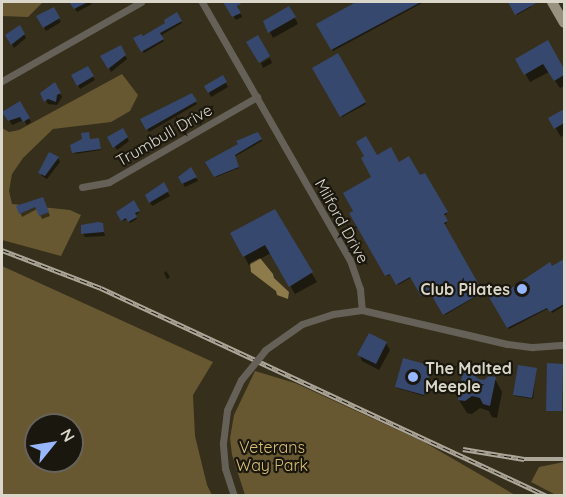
<!DOCTYPE html>
<style>
body{margin:0}
#map{position:relative;width:566px;height:497px;overflow:hidden;background:#362f1b;font-family:Quicksand,sans-serif}
div>[style]{position:absolute}
[style*='--x']{left:calc(var(--x)*1px);top:calc(var(--y)*1px);width:calc(var(--w)*1px);rotate:calc(var(--a)*1deg)}
.green>*{inset:0;background:#675832}
.water>*{inset:0;background:#8d7b4c}
.shadow>*{inset:0;background:#0007}
.building>*{inset:0;background:#37486e}
.street>*{height:7px;margin:-3.5px;padding:0 3.5px;transform-origin:3.5px;border-radius:3.5px;background:#656158}
.primary>*{height:10px;margin:-5px;padding:0 5px;transform-origin:5px;border-radius:5px;background:#9a9280}
.rail>*{height:4.5px;margin-top:-2.25px;transform-origin:0;background:repeating-linear-gradient(90deg,#1a170f 0 7px,#aca799 0 14px);box-sizing:border-box;border-block:2px solid #aca799}
.street-bridge>*{height:7px;margin:-3.5px;padding:0 3.5px;transform-origin:3.5px;border-radius:3.5px;background:#656158}
.dots>*{width:16px;height:16px;translate:-50% -50%;box-sizing:border-box;border:3px solid #1a170f;border-radius:50%}
span{translate:-50% -50%;white-space:nowrap;text-align:center;line-height:1.15;-webkit-text-stroke:4.5px #1a170f;paint-order:stroke}
.street-label{font-size:16px;color:#dad6ca}
.poi-label{font-size:16px;color:#dad6ca;font-weight:700}
.right{translate:-100% -50%;text-align:right}
.left{translate:0 -50%;text-align:left}
.park-label{font-size:16px;color:#dabe74}
.frame{position:absolute;inset:0;border:3px solid #dad6ca;pointer-events:none}
.north{position:absolute;left:24px;top:413px;width:60px;height:60px;box-sizing:border-box;background:#1a170f;border:2px solid #67635a;border-radius:50%;rotate:60deg;font-size:16px;font-weight:700;line-height:24px;text-align:center;color:#dad6ca}
.north::after{content:'';display:block;margin:auto;width:21px;height:27px;background:#97b6fd;clip-path:polygon(50% 0,100% 100%,50% 72%,0 100%)}
</style>
<div id="map">
<div class="green">
<i style="clip-path:polygon(2px 2px,43px 2px,28px 17px,2px 16px)"></i>
<i style="clip-path:polygon(122px 74px,138px 95px,130px 111px,111px 122px,53px 129px,23px 158px,12px 174px,9px 191px,12px 204px,70px 210px,81px 215px,61px 256px,2px 240px,2px 128px,9px 132px,19px 130px)"></i>
<i style="clip-path:polygon(evenodd,2px 266px,213px 362px,193px 395px,195px 436px,207px 485px,212px 495px,2px 495px,2px 266px,36px 425px,72px 425px,72px 461px,36px 461px,36px 425px)"></i>
<i style="clip-path:polygon(255px 371px,295px 383px,424px 442px,515px 495px,245px 495px,232px 455px,230px 438px,234px 415px)"></i>
<i style="clip-path:polygon(564px 462px,564px 495px,556px 495px,531px 482px,539px 467px)"></i>
</div>
<div class="water">
<i style="clip-path:polygon(260px 258px,273px 274px,274px 278px,289px 292px,288px 299px,277px 295px,276px 291px,251px 272px,250px 263px)"></i>
</div>
<div class="shadow">
<i style="clip-path:polygon(71px 2px,90px 2px,92px 4px,77px 12px)"></i>
<i style="clip-path:polygon(225px 2px,236px 2px,242px 17px,236px 20px)"></i>
<i style="clip-path:polygon(359px 2px,363px 3px,424px 2px,333px 51px,318px 25px)"></i>
<i style="clip-path:polygon(510px 2px,527px 2px,531px 7px,517px 15px)"></i>
<i style="clip-path:polygon(289px 8px,298px 24px,273px 38px,265px 22px)"></i>
<i style="clip-path:polygon(53px 9px,61px 22px,46px 31px,38px 17px)"></i>
<i style="clip-path:polygon(176px 14px,182px 23px,160px 36px,164px 41px,144px 53px,135px 39px,142px 38px,167px 24px)"></i>
<i style="clip-path:polygon(20px 27px,26px 38px,14px 48px,7px 35px)"></i>
<i style="clip-path:polygon(120px 47px,127px 59px,111px 72px,103px 57px)"></i>
<i style="clip-path:polygon(553px 51px,564px 74px,564px 86px,560px 88px,549px 72px,530px 82px,517px 59px)"></i>
<i style="clip-path:polygon(338px 55px,366px 104px,342px 117px,314px 69px)"></i>
<i style="clip-path:polygon(270px 58px,272px 63px,263px 68px,261px 63px)"></i>
<i style="clip-path:polygon(88px 68px,95px 80px,80px 89px,73px 76px)"></i>
<i style="clip-path:polygon(223px 77px,228px 87px,211px 97px,206px 86px)"></i>
<i style="clip-path:polygon(55px 84px,62px 97px,57px 105px,48px 104px,42px 94px)"></i>
<i style="clip-path:polygon(191px 95px,197px 104px,149px 132px,142px 120px)"></i>
<i style="clip-path:polygon(20px 103px,31px 122px,27px 125px,24px 120px,12px 125px,4px 112px)"></i>
<i style="clip-path:polygon(564px 110px,564px 134px,561px 137px,550px 119px)"></i>
<i style="clip-path:polygon(123px 130px,129px 141px,117px 150px,109px 137px)"></i>
<i style="clip-path:polygon(257px 134px,262px 141px,234px 157px,239px 168px,216px 177px,208px 163px)"></i>
<i style="clip-path:polygon(90px 141px,99px 141px,101px 150px,74px 154px)"></i>
<i style="clip-path:polygon(376px 157px,399px 164px,420px 177px,424px 175px,447px 214px,443px 216px,447px 223px,443px 225px,482px 293px,445px 315px,431px 292px,423px 296px,412px 277px,398px 285px,391px 274px,387px 276px,351px 213px,374px 178px)"></i>
<i style="clip-path:polygon(58px 158px,60px 162px,47px 179px,42px 176px,40px 173px)"></i>
<i style="clip-path:polygon(191px 170px,198px 181px,185px 187px,180px 178px)"></i>
<i style="clip-path:polygon(163px 185px,170px 196px,152px 206px,147px 196px)"></i>
<i style="clip-path:polygon(44px 202px,50px 216px,42px 219px,37px 209px,22px 217px,18px 207px)"></i>
<i style="clip-path:polygon(133px 202px,139px 213px,135px 215px,137px 219px,130px 223px,128px 219px,123px 221px,118px 213px)"></i>
<i style="clip-path:polygon(274px 211px,317px 282px,295px 294px,271px 253px,249px 265px,232px 234px)"></i>
<i style="clip-path:polygon(102px 225px,105px 236px,85px 237px,83px 233px)"></i>
<i style="clip-path:polygon(564px 260px,564px 306px,552px 313px,549px 308px,509px 329px,491px 298px,511px 290px)"></i>
<i style="clip-path:polygon(166px 271px,170px 277px,167px 279px,164px 273px)"></i>
<i style="clip-path:polygon(386px 343px,390px 350px,379px 370px,362px 361px,359px 354px)"></i>
<i style="clip-path:polygon(431px 367px,424px 396px,397px 388px,396px 387px)"></i>
<i style="clip-path:polygon(536px 369px,533px 399px,515px 396px,514px 395px)"></i>
<i style="clip-path:polygon(495px 379px,502px 392px,497px 418px,492px 417px,489px 411px,480px 408px,472px 414px,467px 413px,459px 400px,477px 381px)"></i>
</div>
<div class="building">
<i style="clip-path:polygon(69px 2px,88px 2px,74px 9px)"></i>
<i style="clip-path:polygon(223px 2px,243px 2px,237px 6px,241px 13px,232px 17px)"></i>
<i style="clip-path:polygon(356px 2px,421px 2px,331px 50px,316px 24px)"></i>
<i style="clip-path:polygon(508px 2px,538px 2px,515px 15px)"></i>
<i style="clip-path:polygon(289px 6px,296px 17px,268px 33px,263px 21px)"></i>
<i style="clip-path:polygon(54px 7px,60px 18px,43px 28px,36px 16px)"></i>
<i style="clip-path:polygon(177px 12px,182px 21px,160px 33px,164px 39px,141px 52px,133px 38px,141px 34px,143px 36px,165px 23px,164px 20px)"></i>
<i style="clip-path:polygon(20px 25px,25px 34px,11px 45px,5px 35px)"></i>
<i style="clip-path:polygon(258px 35px,270px 56px,259px 63px,246px 42px)"></i>
<i style="clip-path:polygon(548px 40px,564px 69px,564px 75px,554px 81px,543px 64px,524px 75px,515px 59px)"></i>
<i style="clip-path:polygon(121px 45px,126px 55px,108px 69px,100px 56px)"></i>
<i style="clip-path:polygon(338px 53px,366px 102px,340px 117px,312px 68px)"></i>
<i style="clip-path:polygon(88px 66px,94px 76px,77px 86px,71px 75px)"></i>
<i style="clip-path:polygon(223px 75px,227px 82px,208px 93px,204px 86px)"></i>
<i style="clip-path:polygon(55px 82px,61px 93px,57px 95px,56px 102px,48px 99px,44px 102px,40px 93px)"></i>
<i style="clip-path:polygon(192px 93px,197px 101px,146px 130px,140px 119px)"></i>
<i style="clip-path:polygon(20px 101px,30px 118px,23px 122px,20px 117px,8px 121px,2px 112px)"></i>
<i style="clip-path:polygon(564px 109px,564px 123px,554px 129px,548px 118px)"></i>
<i style="clip-path:polygon(123px 128px,128px 137px,113px 148px,107px 137px)"></i>
<i style="clip-path:polygon(89px 132px,90px 139px,99px 138px,101px 149px,72px 153px,70px 145px,82px 139px,81px 133px)"></i>
<i style="clip-path:polygon(258px 132px,262px 139px,235px 155px,239px 167px,214px 177px,205px 162px,238px 144px,236px 141px)"></i>
<i style="clip-path:polygon(366px 136px,377px 155px,391px 147px,399px 162px,409px 156px,420px 175px,425px 173px,448px 212px,444px 214px,448px 221px,444px 223px,483px 292px,443px 315px,429px 291px,421px 296px,410px 277px,396px 285px,390px 274px,385px 276px,349px 213px,353px 211px,343px 193px,371px 177px,361px 158px,364px 156px,356px 142px)"></i>
<i style="clip-path:polygon(49px 152px,59px 157px,45px 176px,38px 173px)"></i>
<i style="clip-path:polygon(191px 167px,197px 177px,182px 184px,178px 177px)"></i>
<i style="clip-path:polygon(164px 182px,169px 191px,149px 203px,145px 195px)"></i>
<i style="clip-path:polygon(43px 197px,49px 212px,39px 216px,35px 207px,19px 214px,16px 206px)"></i>
<i style="clip-path:polygon(134px 200px,140px 211px,135px 213px,137px 217px,128px 222px,126px 218px,121px 221px,116px 212px)"></i>
<i style="clip-path:polygon(275px 209px,313px 272px,289px 287px,265px 245px,243px 257px,230px 233px)"></i>
<i style="clip-path:polygon(98px 222px,103px 223px,104px 232px,81px 234px,81px 225px)"></i>
<i style="clip-path:polygon(564px 259px,564px 304px,550px 312px,547px 308px,507px 328px,489px 297px,509px 285px,511px 288px,550px 262px,552px 266px)"></i>
<i style="clip-path:polygon(369px 333px,387px 342px,376px 364px,357px 355px)"></i>
<i style="clip-path:polygon(403px 358px,432px 366px,424px 395px,395px 387px)"></i>
<i style="clip-path:polygon(547px 363px,563px 364px,562px 411px,546px 411px)"></i>
<i style="clip-path:polygon(518px 365px,537px 368px,532px 398px,513px 395px)"></i>
<i style="clip-path:polygon(463px 370px,471px 371px,478px 379px,484px 380px,489px 376px,496px 377px,490px 406px,483px 404px,480px 398px,472px 396px,465px 401px,458px 400px)"></i>
</div>
<div class="street">
<i style="--x:202;--y:2;--w:297;--a:60.2"></i>
<i style="--x:350;--y:260;--w:31;--a:71"></i>
<i style="--x:360;--y:289;--w:21;--a:85"></i>
<i style="--x:362;--y:310;--w:149;--a:13.2"></i>
<i style="--x:507;--y:344;--w:26;--a:7"></i>
<i style="--x:533;--y:347;--w:31;--a:-4"></i>
<i style="--x:2;--y:81;--w:160;--a:-29.6"></i>
<i style="--x:82;--y:187;--w:27;--a:-10"></i>
<i style="--x:109;--y:182;--w:171;--a:-29.9"></i>
<i style="--x:265;--y:350;--w:45;--a:-35.1"></i>
<i style="--x:302;--y:324;--w:33;--a:-18"></i>
<i style="--x:333;--y:314;--w:29;--a:-8"></i>
<i style="--x:234;--y:496;--w:29;--a:-108"></i>
<i style="--x:225;--y:468;--w:25;--a:-95"></i>
<i style="--x:223;--y:443;--w:33;--a:-83"></i>
<i style="--x:227;--y:410;--w:33;--a:-65"></i>
</div>
<div class="primary">
<i style="--x:552;--y:2;--w:24;--a:60"></i>
</div>
<div class="rail">
<i style="--x:2;--y:250;--w:106;--a:21"></i>
<i style="--x:101;--y:288;--w:492;--a:25"></i>
<i style="--x:463;--y:449;--w:62;--a:9.3"></i>
<i style="--x:524;--y:459;--w:40;--a:0"></i>
</div>
<div class="street-bridge">
<i style="--x:241;--y:380;--w:38;--a:-51"></i>
</div>
<div class="dots">
<i style="left:522px;top:289px;background:#97b6fd"></i>
<i style="left:413px;top:377px;background:#97b6fd"></i>
</div>
<div class="street-label">
<span style="left:164px;top:135px;rotate:-30deg">Trumbull Drive</span>
<span style="left:342px;top:221px;rotate:61deg">Milford Drive</span>
</div>
<div class="poi-label">
<span class="right" style="left:510px;top:289px">Club Pilates</span>
<span class="left" style="left:425px;top:377px">The Malted<br>Meeple</span>
</div>
<div class="park-label">
<span style="left:272px;top:456px">Veterans<br>Way Park</span>
</div>
<div class="frame"></div>
<div class="north">N</div>
</div>
